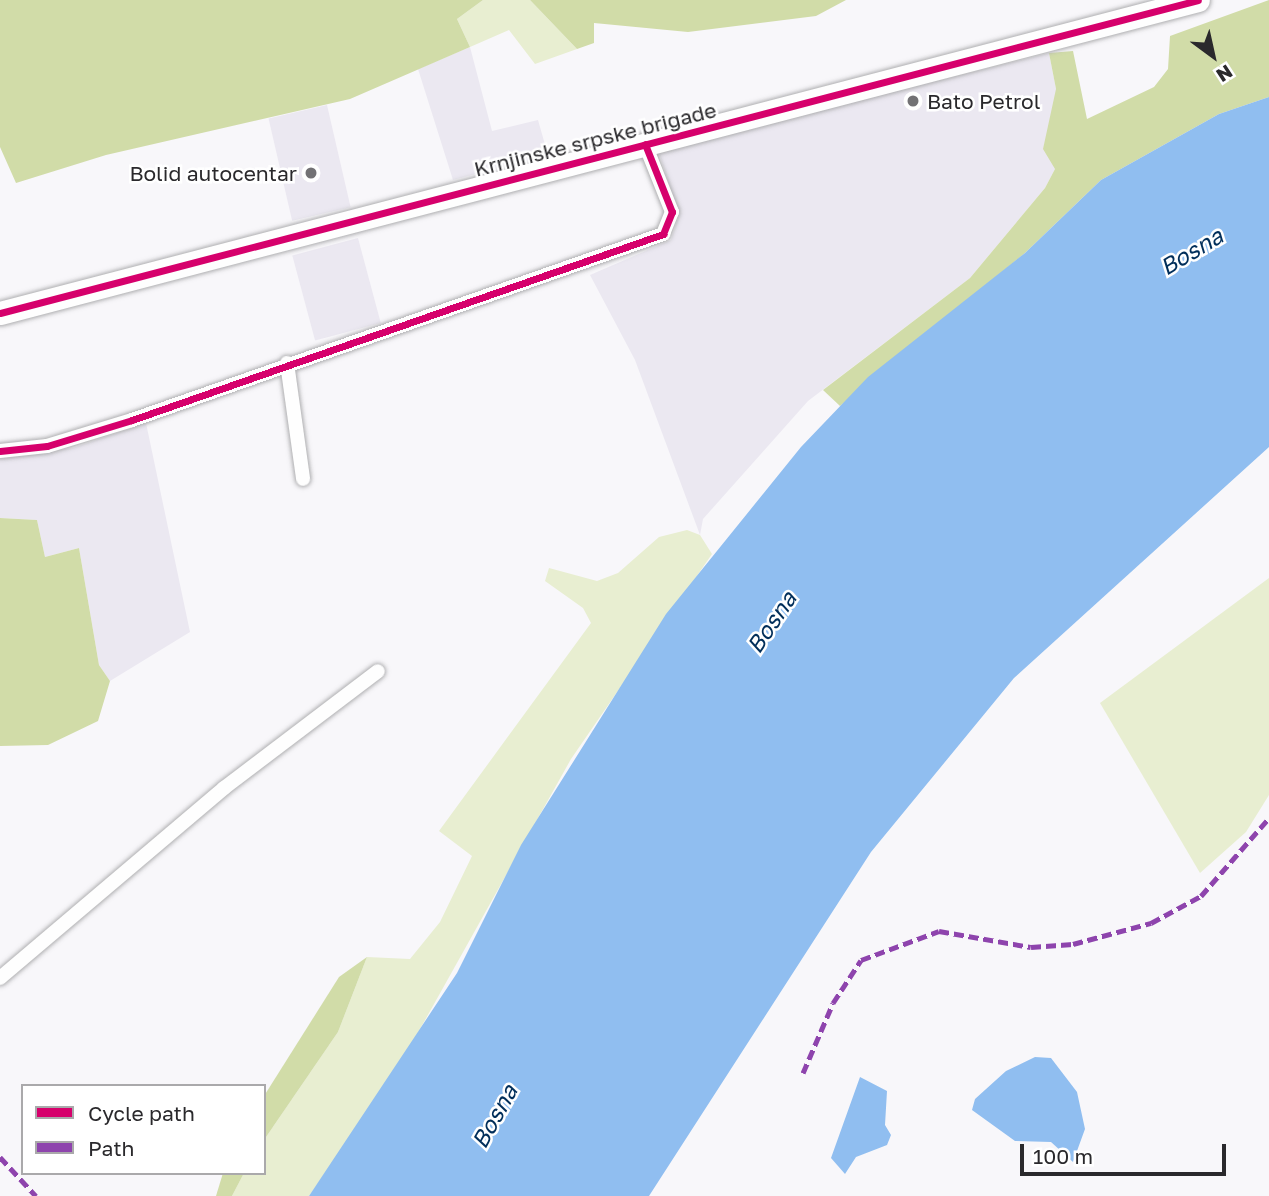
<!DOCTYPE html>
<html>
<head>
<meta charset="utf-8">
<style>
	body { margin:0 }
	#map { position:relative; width:1269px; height:1196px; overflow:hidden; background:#f8f7fa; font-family:"Golos Text",sans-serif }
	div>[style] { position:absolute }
	.built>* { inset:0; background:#ebe8f1; transform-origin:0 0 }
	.green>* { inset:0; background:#e8eed1 }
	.forest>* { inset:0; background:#d1dca8 }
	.water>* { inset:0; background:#90bef0 }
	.roads { filter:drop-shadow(0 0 2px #afafb1) drop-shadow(0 0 2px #afafb1) }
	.minor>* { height:14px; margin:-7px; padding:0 7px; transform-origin:7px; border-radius:7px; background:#fefefe }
	.primary>* { height:23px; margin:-11.5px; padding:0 11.5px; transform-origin:11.5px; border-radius:11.5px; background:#fefefe }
	.quiet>* { height:5px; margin-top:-2.5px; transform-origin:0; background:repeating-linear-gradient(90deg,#8e44ad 0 10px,transparent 0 15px) }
	.cycleway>* { height:7px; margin:-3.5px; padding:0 3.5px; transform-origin:3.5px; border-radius:3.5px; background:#d6006c }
	.dots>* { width:19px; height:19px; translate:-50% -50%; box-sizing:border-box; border:4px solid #fff; border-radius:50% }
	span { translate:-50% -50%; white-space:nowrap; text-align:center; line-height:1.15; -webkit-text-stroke:5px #fff; paint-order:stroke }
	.poi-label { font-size:21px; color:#2a292c }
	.left { translate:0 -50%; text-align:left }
	.right { translate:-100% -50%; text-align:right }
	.street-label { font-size:21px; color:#2a292c }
	.water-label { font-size:23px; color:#002e5a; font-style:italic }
	.legend { position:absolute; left:21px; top:1084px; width:245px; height:91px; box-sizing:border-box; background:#fff; border:2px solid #aaa9ab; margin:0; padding:9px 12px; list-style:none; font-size:21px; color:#2a292c }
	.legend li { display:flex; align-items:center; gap:14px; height:35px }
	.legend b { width:35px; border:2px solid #aaa9ab }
	.north { position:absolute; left:1178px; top:21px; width:70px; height:70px; -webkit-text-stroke:5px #fff; paint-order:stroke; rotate:147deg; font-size:19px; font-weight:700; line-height:28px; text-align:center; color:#2a292c }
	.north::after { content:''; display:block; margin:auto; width:24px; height:32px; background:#2a292c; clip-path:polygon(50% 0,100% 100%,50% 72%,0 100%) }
	.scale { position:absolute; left:1020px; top:1144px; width:206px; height:32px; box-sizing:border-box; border:4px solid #2a292c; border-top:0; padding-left:9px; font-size:21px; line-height:24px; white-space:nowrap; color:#2a292c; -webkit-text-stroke:5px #fff; paint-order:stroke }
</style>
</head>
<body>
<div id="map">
	<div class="built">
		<i style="clip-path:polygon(470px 47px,492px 131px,538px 120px,548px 155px,453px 180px,418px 69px)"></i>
		<i style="clip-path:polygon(1049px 53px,1056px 89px,1055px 169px,1045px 188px,970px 278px,808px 401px,703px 519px,700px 535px,635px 360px,590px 275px,671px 240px,679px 215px,658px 150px)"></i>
		<i style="left:327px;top:105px;width:105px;height:60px;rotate:77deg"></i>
		<i style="left:358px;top:238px;width:88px;height:68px;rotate:75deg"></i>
		<i style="clip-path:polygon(146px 423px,190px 632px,110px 681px,99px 665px,79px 548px,45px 557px,37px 520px,0 518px,0 458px,73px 448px)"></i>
	</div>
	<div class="green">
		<i style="clip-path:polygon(483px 0,530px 0,577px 49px,535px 64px,509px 30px,470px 47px,457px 19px)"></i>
		<i style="clip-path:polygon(687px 530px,700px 535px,712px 554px,571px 759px,396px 1072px,309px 1196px,232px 1196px,244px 1173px,264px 1173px,264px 1140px,338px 1032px,367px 957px,410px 959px,440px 922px,472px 856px,439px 831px,591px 623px,583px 608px,545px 581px,549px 568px,597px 581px,618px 573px,659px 537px)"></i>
		<i style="clip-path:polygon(1269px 578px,1269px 795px,1246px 832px,1200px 873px,1100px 703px)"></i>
	</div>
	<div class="forest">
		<i style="clip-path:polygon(0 0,483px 0,457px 19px,470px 47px,350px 99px,106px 155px,16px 183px,0 147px)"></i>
		<i style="clip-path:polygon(530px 0,846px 0,816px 16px,688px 32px,594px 23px,594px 43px,577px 49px)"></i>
		<i style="clip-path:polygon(1269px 0,1269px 97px,1219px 114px,1101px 180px,1025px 253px,840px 406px,823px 390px,970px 278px,1045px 188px,1055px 169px,1043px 149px,1056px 89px,1049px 53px,1073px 51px,1087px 119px,1154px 87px,1168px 69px,1170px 36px)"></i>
		<i style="clip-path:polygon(0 518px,37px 520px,45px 557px,79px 548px,99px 665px,110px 681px,98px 721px,48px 745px,0 746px)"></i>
		<i style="clip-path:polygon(367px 957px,338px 1032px,264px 1140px,264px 1096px,339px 977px)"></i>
		<i style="clip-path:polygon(223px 1173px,244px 1173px,232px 1196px,216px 1196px)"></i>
	</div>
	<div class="water">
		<i style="clip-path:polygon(1269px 97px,1269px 447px,1014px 678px,871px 852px,649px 1196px,309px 1196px,457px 973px,521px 845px,666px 614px,801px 447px,868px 377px,1025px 253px,1101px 180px,1219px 114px)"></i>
		<i style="clip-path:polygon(1035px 1057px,1051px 1058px,1077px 1092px,1085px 1129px,1073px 1162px,1051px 1142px,1015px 1141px,972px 1110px,975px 1099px,1006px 1071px)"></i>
		<i style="clip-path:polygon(860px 1077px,887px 1091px,885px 1125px,891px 1135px,887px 1145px,856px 1157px,845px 1174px,831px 1158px)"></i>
	</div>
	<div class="roads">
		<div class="minor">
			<i style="left:287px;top:363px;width:117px;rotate:82.1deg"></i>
			<i style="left:0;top:451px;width:47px;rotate:-6.1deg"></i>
			<i style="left:47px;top:446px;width:89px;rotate:-17deg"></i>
			<i style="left:132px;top:420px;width:563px;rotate:-19.3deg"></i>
			<i style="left:663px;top:234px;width:24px;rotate:-68deg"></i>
			<i style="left:672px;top:212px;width:73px;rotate:-111.7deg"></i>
			<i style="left:0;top:978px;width:294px;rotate:-40.3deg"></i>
			<i style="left:224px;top:788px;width:193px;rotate:-37.2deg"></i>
		</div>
		<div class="primary">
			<i style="left:0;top:313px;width:1238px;rotate:-14.64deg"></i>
		</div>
	</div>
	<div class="quiet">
		<i style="left:803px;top:1073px;width:76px;rotate:-66.8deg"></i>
		<i style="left:833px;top:1003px;width:51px;rotate:-56.9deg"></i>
		<i style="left:861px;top:960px;width:83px;rotate:-20.4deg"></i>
		<i style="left:939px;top:931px;width:93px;rotate:9.9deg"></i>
		<i style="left:1031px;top:947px;width:42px;rotate:-4.1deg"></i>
		<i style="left:1073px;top:944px;width:81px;rotate:-15.1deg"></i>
		<i style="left:1151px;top:923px;width:57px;rotate:-28.4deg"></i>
		<i style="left:1201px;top:896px;width:103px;rotate:-48.9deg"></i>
		<i style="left:0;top:1157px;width:53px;rotate:47.3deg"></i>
	</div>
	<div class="cycleway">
		<i style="left:0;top:313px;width:1238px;rotate:-14.64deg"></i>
		<i style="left:0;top:451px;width:47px;rotate:-6.1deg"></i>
		<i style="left:47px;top:446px;width:89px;rotate:-17deg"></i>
		<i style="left:132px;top:420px;width:563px;rotate:-19.3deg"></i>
		<i style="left:663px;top:234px;width:24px;rotate:-68deg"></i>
		<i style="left:672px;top:212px;width:73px;rotate:-111.7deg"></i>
	</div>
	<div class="dots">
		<i style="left:913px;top:101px;background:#727174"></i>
		<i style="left:311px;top:173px;background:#727174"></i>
	</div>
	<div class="poi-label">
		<span class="left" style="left:927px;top:101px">Bato Petrol</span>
		<span class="right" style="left:297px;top:173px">Bolid autocentar</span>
	</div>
	<div class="street-label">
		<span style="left:595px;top:139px;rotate:-14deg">Krnjinske srpske brigade</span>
	</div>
	<div class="water-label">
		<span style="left:1191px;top:251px;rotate:-31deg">Bosna</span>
		<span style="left:771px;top:622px;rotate:-56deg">Bosna</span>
		<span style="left:494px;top:1116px;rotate:-61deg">Bosna</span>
	</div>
	<ul class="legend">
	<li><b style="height:9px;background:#d6006c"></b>Cycle path</li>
	<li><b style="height:9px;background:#8e44ad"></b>Path</li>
	</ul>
	<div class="north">N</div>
	<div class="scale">100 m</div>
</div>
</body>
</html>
